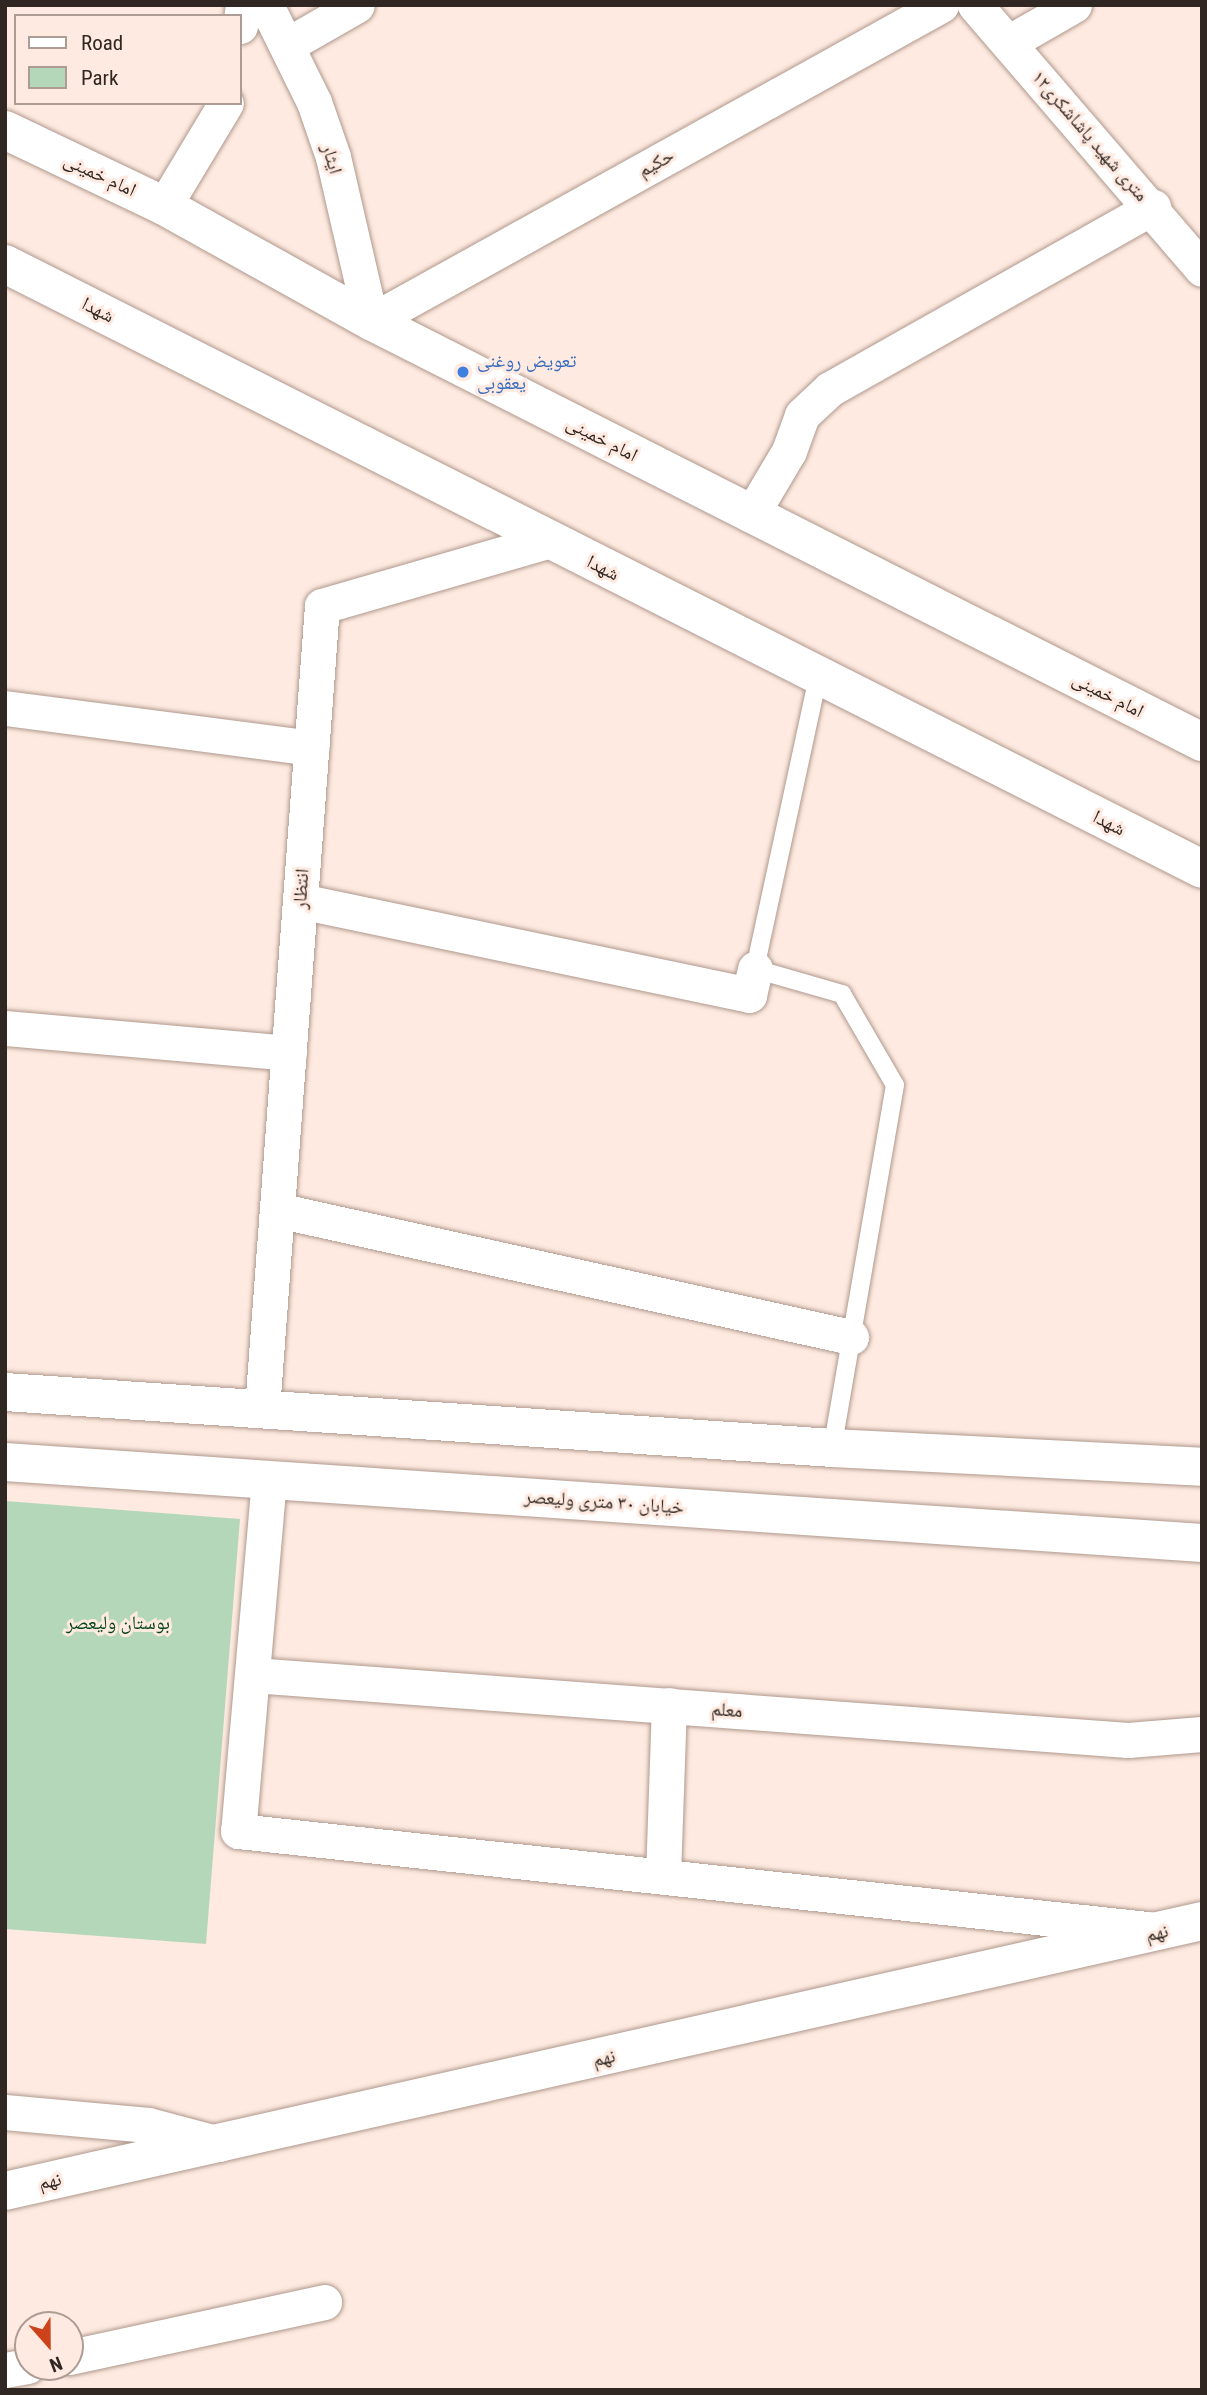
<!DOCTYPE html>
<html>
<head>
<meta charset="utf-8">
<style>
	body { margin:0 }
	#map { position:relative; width:1207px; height:2395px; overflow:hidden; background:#feeae0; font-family:"Roboto Condensed","Noto Naskh Arabic",sans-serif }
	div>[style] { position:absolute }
	.green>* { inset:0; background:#b5d7b9 }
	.roads { filter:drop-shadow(0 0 2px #af988d) drop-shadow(0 0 2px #af988d) }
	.lane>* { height:18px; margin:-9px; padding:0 9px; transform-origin:9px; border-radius:9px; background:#fff }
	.street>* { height:35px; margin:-17.5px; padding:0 17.5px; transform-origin:17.5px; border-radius:17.5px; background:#fff }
	.secondary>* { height:38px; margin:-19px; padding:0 19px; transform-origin:19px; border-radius:19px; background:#fff }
	.dots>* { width:19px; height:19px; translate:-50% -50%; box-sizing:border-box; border:4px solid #feeae0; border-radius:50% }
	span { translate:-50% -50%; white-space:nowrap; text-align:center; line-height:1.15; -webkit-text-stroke:6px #feeae0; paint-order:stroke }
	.street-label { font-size:19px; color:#302722 }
	.shop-label { font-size:19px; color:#366cbe }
	.left { translate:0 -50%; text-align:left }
	.park-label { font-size:19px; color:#044518 }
	.frame { position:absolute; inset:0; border:7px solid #302722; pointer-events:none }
	.legend { position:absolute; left:14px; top:14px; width:228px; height:91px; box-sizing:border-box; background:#feeae0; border:2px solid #ac9c94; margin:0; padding:9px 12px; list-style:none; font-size:21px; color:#302722 }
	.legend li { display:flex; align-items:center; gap:14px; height:35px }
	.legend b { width:35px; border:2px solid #ac9c94 }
	.north { position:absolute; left:14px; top:2311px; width:70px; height:70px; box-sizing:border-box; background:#feeae0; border:2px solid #ac9c94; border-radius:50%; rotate:159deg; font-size:19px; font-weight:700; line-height:28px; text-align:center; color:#302722 }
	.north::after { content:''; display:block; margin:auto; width:24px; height:32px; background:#cb421b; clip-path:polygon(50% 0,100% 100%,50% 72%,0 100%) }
</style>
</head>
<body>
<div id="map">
	<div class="green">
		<i style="clip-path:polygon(5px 1501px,240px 1519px,206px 1944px,5px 1929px)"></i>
	</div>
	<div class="roads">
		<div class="lane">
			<i style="left:818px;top:677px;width:299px;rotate:102.2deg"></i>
			<i style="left:755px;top:969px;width:91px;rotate:16deg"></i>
			<i style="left:842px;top:994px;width:105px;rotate:59.8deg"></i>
			<i style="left:895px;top:1085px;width:368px;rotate:99.8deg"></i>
		</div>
		<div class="street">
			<i style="left:266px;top:5px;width:108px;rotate:63.7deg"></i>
			<i style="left:314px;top:102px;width:58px;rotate:70.9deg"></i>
			<i style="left:333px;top:157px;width:168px;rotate:77deg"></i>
			<i style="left:371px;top:321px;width:652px;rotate:-29deg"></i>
			<i style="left:975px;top:5px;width:348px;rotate:49.3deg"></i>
			<i style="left:240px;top:26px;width:21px;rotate:-82deg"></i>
			<i style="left:1008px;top:43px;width:76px;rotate:-29.9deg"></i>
			<i style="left:289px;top:44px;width:78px;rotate:-29.8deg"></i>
			<i style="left:164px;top:206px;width:120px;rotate:-59deg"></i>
			<i style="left:751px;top:515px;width:74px;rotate:-59.3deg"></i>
			<i style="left:789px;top:451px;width:38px;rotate:-70deg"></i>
			<i style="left:802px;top:415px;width:38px;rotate:-43deg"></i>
			<i style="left:830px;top:389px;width:371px;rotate:-29.4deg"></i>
			<i style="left:5px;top:708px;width:309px;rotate:7.4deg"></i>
			<i style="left:300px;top:901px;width:459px;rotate:11.8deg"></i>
			<i style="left:749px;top:995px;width:27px;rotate:-77deg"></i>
			<i style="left:5px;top:1028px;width:285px;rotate:5deg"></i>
			<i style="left:277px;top:1210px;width:588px;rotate:12.48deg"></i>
			<i style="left:262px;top:1409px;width:805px;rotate:-85.73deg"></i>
			<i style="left:322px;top:606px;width:237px;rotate:-16.1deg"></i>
			<i style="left:269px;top:1479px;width:353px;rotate:95deg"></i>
			<i style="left:238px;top:1831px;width:914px;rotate:6.15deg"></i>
			<i style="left:253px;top:1675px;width:877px;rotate:4.25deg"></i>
			<i style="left:1128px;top:1740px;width:74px;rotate:-4.6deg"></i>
			<i style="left:663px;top:1876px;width:171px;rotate:-88deg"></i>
			<i style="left:5px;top:2112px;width:144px;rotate:5.2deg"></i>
			<i style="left:148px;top:2125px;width:74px;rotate:14.8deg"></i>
			<i style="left:70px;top:2357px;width:260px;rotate:-12.2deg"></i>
			<i style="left:5px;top:2370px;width:23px;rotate:-10deg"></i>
		</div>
		<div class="secondary">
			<i style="left:5px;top:130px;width:176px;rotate:25.5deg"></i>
			<i style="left:164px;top:206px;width:237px;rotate:29.1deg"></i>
			<i style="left:371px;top:321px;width:932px;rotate:26.87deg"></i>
			<i style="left:5px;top:264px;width:1341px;rotate:26.81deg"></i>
			<i style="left:5px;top:1392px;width:829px;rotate:3.87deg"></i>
			<i style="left:832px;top:1448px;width:370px;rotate:2.9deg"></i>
			<i style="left:5px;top:1462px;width:1200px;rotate:3.87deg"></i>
			<i style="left:5px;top:2191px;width:1227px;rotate:-12.71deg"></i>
		</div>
	</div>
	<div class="dots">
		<i style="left:463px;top:372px;background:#3f7fe0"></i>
	</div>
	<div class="street-label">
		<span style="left:1090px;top:136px;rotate:49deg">۱۲متری شهید پاشاشکری</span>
		<span style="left:332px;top:159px;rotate:74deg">ایثار</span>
		<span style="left:656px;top:163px;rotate:-29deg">حکیم</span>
		<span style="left:100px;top:175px;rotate:25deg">امام خمینی</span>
		<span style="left:98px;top:310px;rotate:27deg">شهدا</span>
		<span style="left:602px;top:439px;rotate:27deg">امام خمینی</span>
		<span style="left:603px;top:568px;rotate:27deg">شهدا</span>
		<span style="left:1108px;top:695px;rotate:27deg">امام خمینی</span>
		<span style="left:1109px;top:823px;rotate:27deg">شهدا</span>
		<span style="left:301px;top:889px;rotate:-86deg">انتظار</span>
		<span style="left:604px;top:1502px;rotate:4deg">خیابان ۳۰ متری ولیعصر</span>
		<span style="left:727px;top:1710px;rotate:4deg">معلم</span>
		<span style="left:1157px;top:1933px;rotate:-13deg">نهم</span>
		<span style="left:604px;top:2058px;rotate:-13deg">نهم</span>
		<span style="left:50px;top:2181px;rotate:-12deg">نهم</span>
	</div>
	<div class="shop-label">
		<span class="left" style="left:477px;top:372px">تعویض روغنی<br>یعقوبی</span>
	</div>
	<div class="park-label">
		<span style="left:118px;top:1623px">بوستان ولیعصر</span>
	</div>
	<div class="frame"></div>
	<ul class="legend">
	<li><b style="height:9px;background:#fff"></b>Road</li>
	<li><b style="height:19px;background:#b5d7b9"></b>Park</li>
	</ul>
	<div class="north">N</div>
</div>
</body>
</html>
